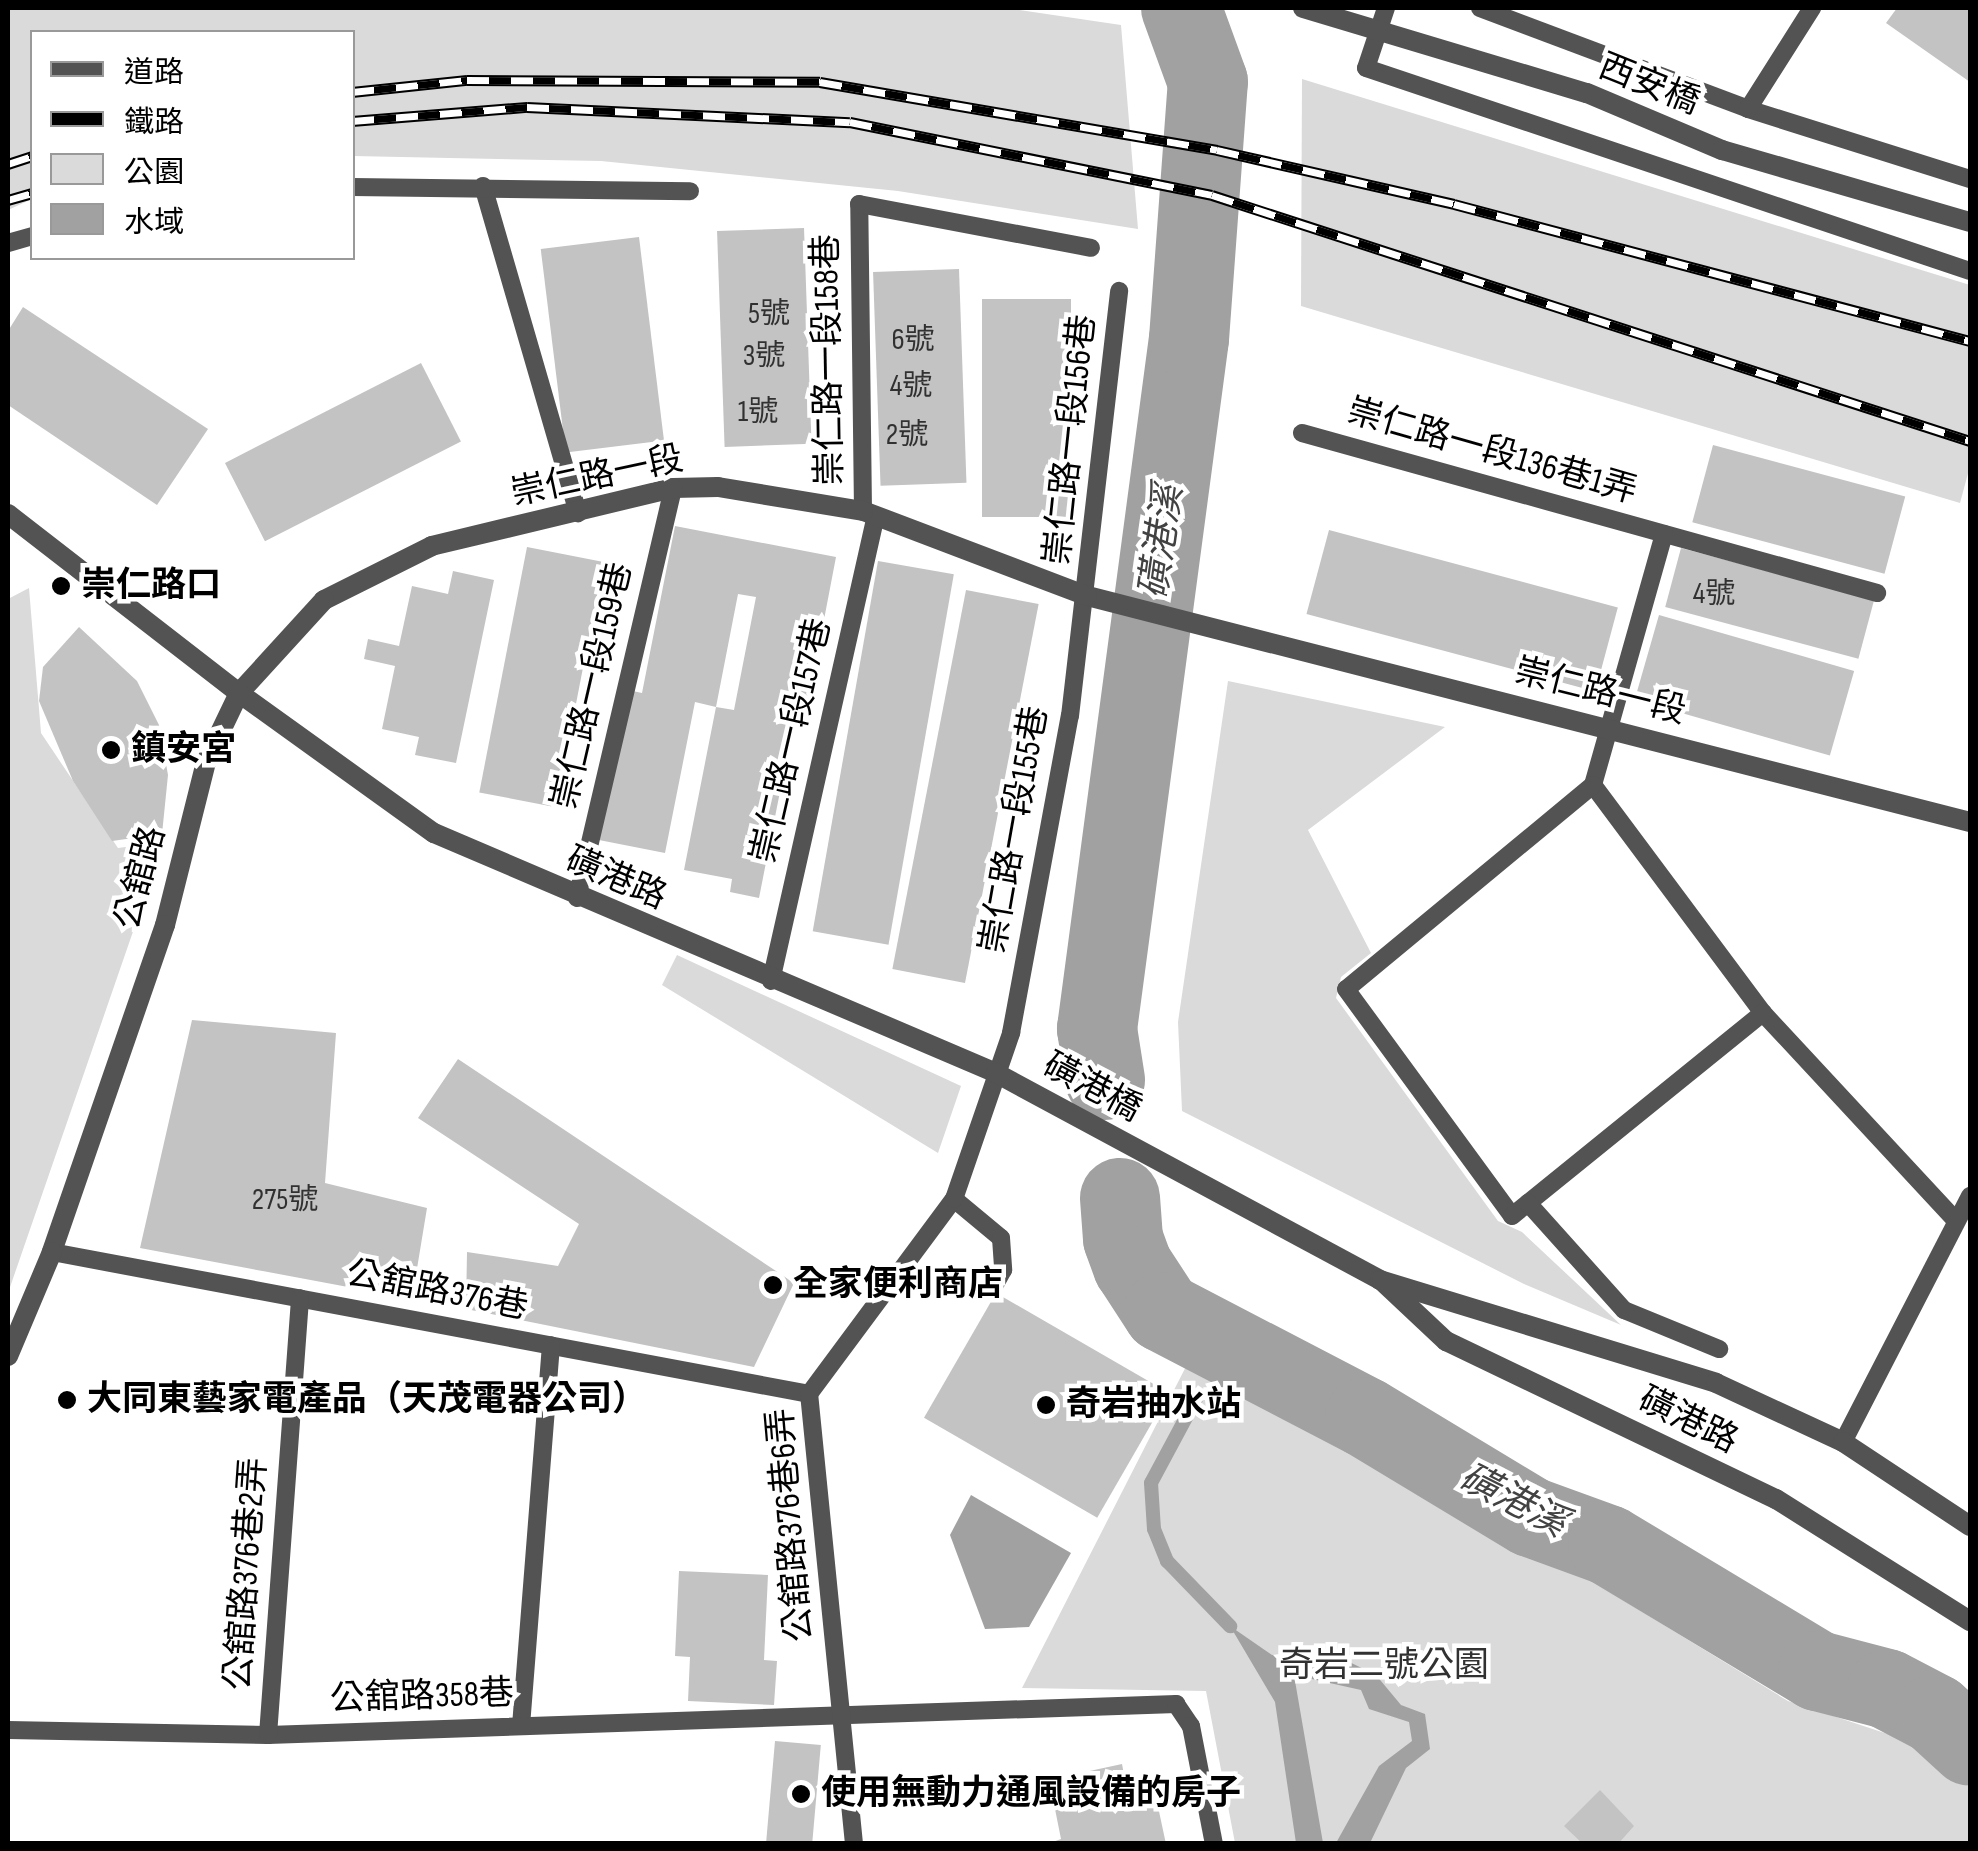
<!DOCTYPE html>
<html>
<head>
<meta charset="utf-8">
<style>
	body { margin:0 }
	#map { position:relative; width:1978px; height:1851px; overflow:hidden; background:#fff; font-family:"Sofia Sans Condensed","Noto Sans TC",sans-serif }
	div>[style] { position:absolute }
	.green>* { inset:0; background:#dadada }
	.water>* { inset:0; background:#a1a1a1 }
	.stream>* { height:14px; margin:-7px; padding:0 7px; transform-origin:7px; border-radius:7px; background:#a1a1a1 }
	.river>* { height:80px; margin:-40px; padding:0 40px; transform-origin:40px; border-radius:40px; background:#a1a1a1 }
	.building>* { inset:0; background:#c3c3c3; transform-origin:0 0 }
	.service>* { height:18px; margin:-9px; padding:0 9px; transform-origin:9px; border-radius:9px; background:#535353 }
	.minor>* { height:20px; margin:-10px; padding:0 10px; transform-origin:10px; border-radius:10px; background:#535353 }
	.tertiary>* { height:20px; margin:-10px; padding:0 10px; transform-origin:10px; border-radius:10px; background:#535353 }
	.rail>* { height:11px; margin-top:-5.5px; transform-origin:0; background:repeating-linear-gradient(90deg,#fff 0 22px,#000 0 44px); box-sizing:border-box; border-block:2px solid #000 }
	.tertiary-bridge>* { height:20px; margin:-10px; padding:0 10px; transform-origin:10px; border-radius:10px; background:#535353 }
	.dots>* { width:28px; height:28px; translate:-50% -50%; box-sizing:border-box; border:5px solid #fff; border-radius:50% }
	span { translate:-50% -50%; white-space:nowrap; text-align:center; line-height:1.15; -webkit-text-stroke:9px #fff; paint-order:stroke }
	.number-label { font-size:30px; color:#313131 }
	.number-label span { -webkit-text-stroke-width:0 }
	.street-label { font-size:35px; color:#000 }
	.poi-label { font-size:35px; color:#000; font-weight:700 }
	.left { translate:0 -50%; text-align:left }
	.park-label { font-size:35px; color:#313131 }
	.water-label { font-size:38px; color:#424242; font-style:italic }
	.frame { position:absolute; inset:0; border:10px solid #000; pointer-events:none }
	.legend { position:absolute; left:30px; top:30px; width:325px; height:230px; box-sizing:border-box; background:#fff; border:2px solid #999; margin:0; padding:12px 18px; list-style:none; font-size:30px; color:#000 }
	.legend li { display:flex; align-items:center; gap:20px; height:50px }
	.legend b { width:50px; border:2px solid #999 }
</style>
</head>
<body>
<div id="map">
	<div class="green">
		<i style="clip-path:polygon(8px 8px,1006px 8px,1121px 25px,1138px 229px,898px 191px,601px 161px,353px 156px,352px 32px,32px 32px,32px 199px,8px 210px)"></i>
		<i style="clip-path:polygon(1302px 79px,1970px 285px,1970px 466px,1960px 503px,1301px 306px)"></i>
		<i style="clip-path:polygon(29px 588px,41px 733px,118px 848px,164px 842px,8px 1293px,8px 599px)"></i>
		<i style="clip-path:polygon(1228px 681px,1445px 727px,1308px 830px,1371px 953px,1341px 977px,1336px 998px,1498px 1221px,1522px 1232px,1621px 1325px,1524px 1284px,1182px 1111px,1178px 1022px)"></i>
		<i style="clip-path:polygon(677px 955px,961px 1086px,938px 1153px,662px 985px)"></i>
		<i style="clip-path:polygon(1199px 1341px,1788px 1701px,1924px 1746px,1970px 1788px,1970px 1843px,1235px 1843px,1206px 1691px,1022px 1688px)"></i>
	</div>
	<div class="water">
		<i style="clip-path:polygon(971px 1495px,1071px 1553px,1029px 1627px,985px 1629px,950px 1535px)"></i>
		<i style="clip-path:polygon(1230px 1626px,1272px 1655px,1335px 1655px,1376px 1675px,1401px 1705px,1425px 1714px,1430px 1749px,1406px 1768px,1370px 1843px,1336px 1843px,1379px 1766px,1412px 1741px,1409px 1722px,1369px 1709px,1361px 1690px,1294px 1675px,1323px 1843px,1296px 1843px,1275px 1702px)"></i>
	</div>
	<div class="stream">
		<i style="left:1196px;top:1399px;width:95px;rotate:118.2deg"></i>
		<i style="left:1151px;top:1483px;width:46px;rotate:86.3deg"></i>
		<i style="left:1154px;top:1529px;width:35px;rotate:68deg"></i>
		<i style="left:1167px;top:1561px;width:91px;rotate:45.9deg"></i>
	</div>
	<div class="river">
		<i style="left:1105px;top:1080px;width:52px;rotate:-98.9deg"></i>
		<i style="left:1097px;top:1029px;width:696px;rotate:-82.41deg"></i>
		<i style="left:1189px;top:339px;width:258px;rotate:-85.8deg"></i>
		<i style="left:1208px;top:82px;width:79px;rotate:-110deg"></i>
		<i style="left:1120px;top:1198px;width:41px;rotate:85.8deg"></i>
		<i style="left:1123px;top:1239px;width:29px;rotate:70deg"></i>
		<i style="left:1133px;top:1266px;width:55px;rotate:56.9deg"></i>
		<i style="left:1163px;top:1312px;width:228px;rotate:27.5deg"></i>
		<i style="left:1365px;top:1417px;width:194px;rotate:31.1deg"></i>
		<i style="left:1531px;top:1517px;width:82px;rotate:20deg"></i>
		<i style="left:1608px;top:1545px;width:245px;rotate:31deg"></i>
		<i style="left:1818px;top:1671px;width:71px;rotate:14.6deg"></i>
		<i style="left:1887px;top:1689px;width:54px;rotate:27.5deg"></i>
		<i style="left:1935px;top:1714px;width:47px;rotate:42.4deg"></i>
	</div>
	<div class="building">
		<i style="clip-path:polygon(1897px 8px,1970px 8px,1970px 82px,1886px 23px)"></i>
		<i style="left:804px;top:228px;width:216px;height:87px;rotate:88deg"></i>
		<i style="left:639px;top:237px;width:205px;height:99px;rotate:83deg"></i>
		<i style="left:959px;top:269px;width:214px;height:86px;rotate:88deg"></i>
		<i style="left:982px;top:299px;width:89px;height:218px"></i>
		<i style="clip-path:polygon(23px 307px,208px 429px,157px 505px,8px 405px,8px 331px)"></i>
		<i style="left:421px;top:363px;width:88px;height:220px;rotate:63deg"></i>
		<i style="left:1713px;top:445px;width:199px;height:80px;rotate:15deg"></i>
		<i style="clip-path:polygon(evenodd,675px 526px,836px 557px,804px 724px,794px 721px,759px 898px,730px 892px,732px 879px,684px 870px,716px 707px,695px 702px,665px 853px,599px 840px,628px 690px,642px 693px,675px 526px,738px 594px,756px 597px,734px 710px,716px 707px,738px 594px)"></i>
		<i style="left:1329px;top:530px;width:299px;height:87px;rotate:15deg"></i>
		<i style="left:527px;top:547px;width:78px;height:250px;rotate:11deg"></i>
		<i style="left:1681px;top:548px;width:200px;height:61px;rotate:15deg"></i>
		<i style="left:878px;top:561px;width:77px;height:376px;rotate:10deg"></i>
		<i style="clip-path:polygon(453px 571px,494px 580px,456px 763px,415px 755px,419px 737px,382px 729px,395px 666px,364px 659px,368px 639px,399px 646px,412px 586px,448px 594px)"></i>
		<i style="left:966px;top:590px;width:74px;height:386px;rotate:11deg"></i>
		<i style="left:1659px;top:615px;width:203px;height:88px;rotate:16deg"></i>
		<i style="clip-path:polygon(79px 627px,137px 681px,159px 725px,168px 775px,162px 834px,112px 841px,73px 781px,39px 701px,43px 667px)"></i>
		<i style="clip-path:polygon(192px 1020px,336px 1033px,325px 1183px,427px 1208px,412px 1299px,140px 1248px)"></i>
		<i style="clip-path:polygon(458px 1059px,794px 1283px,754px 1367px,466px 1309px,467px 1252px,558px 1266px,579px 1224px,418px 1118px)"></i>
		<i style="left:996px;top:1293px;width:200px;height:144px;rotate:30deg"></i>
		<i style="clip-path:polygon(679px 1571px,768px 1575px,764px 1660px,777px 1661px,774px 1705px,688px 1701px,690px 1657px,675px 1656px)"></i>
		<i style="left:775px;top:1741px;width:46px;height:103px;rotate:5deg"></i>
		<i style="clip-path:polygon(1122px 1764px,1125px 1780px,1151px 1774px,1166px 1844px,1047px 1844px,1061px 1839px,1055px 1809px,1077px 1804px,1071px 1775px)"></i>
		<i style="clip-path:polygon(1600px 1790px,1634px 1826px,1618px 1844px,1583px 1844px,1564px 1826px)"></i>
	</div>
	<div class="service">
		<i style="left:1386px;top:8px;width:63px;rotate:108.4deg"></i>
		<i style="left:1366px;top:68px;width:637px;rotate:18.58deg"></i>
		<i style="left:1480px;top:8px;width:286px;rotate:20.6deg"></i>
		<i style="left:1748px;top:109px;width:233px;rotate:17.5deg"></i>
		<i style="left:1748px;top:109px;width:120px;rotate:-57.6deg"></i>
		<i style="left:483px;top:186px;width:341px;rotate:73.8deg"></i>
		<i style="left:352px;top:187px;width:338px;rotate:0.7deg"></i>
		<i style="left:8px;top:243px;width:25px;rotate:-16deg"></i>
		<i style="left:1302px;top:433px;width:597px;rotate:15.55deg"></i>
		<i style="left:863px;top:511px;width:307px;rotate:-90.7deg"></i>
		<i style="left:859px;top:204px;width:236px;rotate:10.7deg"></i>
		<i style="left:1664px;top:534px;width:261px;rotate:105.8deg"></i>
		<i style="left:1593px;top:785px;width:284px;rotate:53.3deg"></i>
		<i style="left:1763px;top:1013px;width:284px;rotate:47.1deg"></i>
		<i style="left:1593px;top:785px;width:320px;rotate:140.4deg"></i>
		<i style="left:1346px;top:989px;width:281px;rotate:53.8deg"></i>
		<i style="left:1512px;top:1216px;width:323px;rotate:-39deg"></i>
		<i style="left:577px;top:898px;width:421px;rotate:-76.8deg"></i>
		<i style="left:771px;top:981px;width:477px;rotate:-77.3deg"></i>
		<i style="left:954px;top:1199px;width:61px;rotate:39.7deg"></i>
		<i style="left:1001px;top:1238px;width:32px;rotate:86deg"></i>
		<i style="left:1003px;top:1270px;width:23px;rotate:119deg"></i>
		<i style="left:1528px;top:1203px;width:144px;rotate:48.1deg"></i>
		<i style="left:1624px;top:1310px;width:103px;rotate:22.3deg"></i>
		<i style="left:52px;top:1252px;width:770px;rotate:10.62deg"></i>
		<i style="left:1843px;top:1442px;width:277px;rotate:-62.7deg"></i>
		<i style="left:521px;top:1726px;width:382px;rotate:-85.5deg"></i>
		<i style="left:8px;top:1730px;width:260px;rotate:1.1deg"></i>
		<i style="left:268px;top:1735px;width:909px;rotate:-1.96deg"></i>
		<i style="left:1176px;top:1704px;width:27px;rotate:56deg"></i>
		<i style="left:1191px;top:1726px;width:120px;rotate:79deg"></i>
		<i style="left:268px;top:1735px;width:438px;rotate:-85.8deg"></i>
		<i style="left:854px;top:1844px;width:452px;rotate:-95.7deg"></i>
		<i style="left:809px;top:1394px;width:243px;rotate:-53.4deg"></i>
		<i style="left:954px;top:1199px;width:176px;rotate:-71deg"></i>
		<i style="left:1011px;top:1033px;width:322px;rotate:-79.5deg"></i>
		<i style="left:1070px;top:716px;width:428px;rotate:-83.4deg"></i>
	</div>
	<div class="minor">
		<i style="left:1970px;top:822px;width:911px;rotate:-165.64deg"></i>
		<i style="left:1087px;top:596px;width:240px;rotate:-159.2deg"></i>
		<i style="left:863px;top:511px;width:147px;rotate:-170.6deg"></i>
		<i style="left:718px;top:487px;width:45px;rotate:178.7deg"></i>
		<i style="left:673px;top:488px;width:248px;rotate:166.5deg"></i>
		<i style="left:432px;top:546px;width:121px;rotate:153.4deg"></i>
		<i style="left:324px;top:600px;width:126px;rotate:132.4deg"></i>
		<i style="left:239px;top:693px;width:240px;rotate:35.7deg"></i>
		<i style="left:434px;top:833px;width:611px;rotate:23.12deg"></i>
		<i style="left:996px;top:1073px;width:436px;rotate:28.3deg"></i>
		<i style="left:1380px;top:1280px;width:351px;rotate:17deg"></i>
		<i style="left:1716px;top:1383px;width:140px;rotate:24.9deg"></i>
		<i style="left:1843px;top:1442px;width:152px;rotate:33.5deg"></i>
		<i style="left:1382px;top:1281px;width:88px;rotate:43.2deg"></i>
		<i style="left:1446px;top:1341px;width:366px;rotate:25.6deg"></i>
		<i style="left:1776px;top:1499px;width:229px;rotate:32.2deg"></i>
	</div>
	<div class="tertiary">
		<i style="left:8px;top:514px;width:292px;rotate:37.8deg"></i>
		<i style="left:239px;top:693px;width:76px;rotate:115.6deg"></i>
		<i style="left:206px;top:762px;width:168px;rotate:104.1deg"></i>
		<i style="left:165px;top:925px;width:346px;rotate:109.1deg"></i>
		<i style="left:52px;top:1252px;width:113px;rotate:112.9deg"></i>
	</div>
	<div class="rail">
		<i style="left:352px;top:92px;width:116px;rotate:-6deg"></i>
		<i style="left:467px;top:80px;width:353px;rotate:0.3deg"></i>
		<i style="left:820px;top:82px;width:403px;rotate:9.7deg"></i>
		<i style="left:1217px;top:150px;width:243px;rotate:12.8deg"></i>
		<i style="left:1454px;top:204px;width:534px;rotate:14.87deg"></i>
		<i style="left:352px;top:121px;width:176px;rotate:-4.6deg"></i>
		<i style="left:527px;top:107px;width:323px;rotate:2.7deg"></i>
		<i style="left:850px;top:122px;width:369px;rotate:11.4deg"></i>
		<i style="left:1212px;top:195px;width:797px;rotate:17.98deg"></i>
		<i style="left:8px;top:164px;width:25px;rotate:-18deg"></i>
		<i style="left:8px;top:200px;width:25px;rotate:-16deg"></i>
	</div>
	<div class="tertiary-bridge">
		<i style="left:1303px;top:8px;width:296px;rotate:16.7deg"></i>
		<i style="left:1587px;top:93px;width:147px;rotate:22.9deg"></i>
		<i style="left:1722px;top:150px;width:258px;rotate:16.2deg"></i>
	</div>
	<div class="dots">
		<i style="left:61px;top:586px;background:#000"></i>
		<i style="left:111px;top:750px;background:#000"></i>
		<i style="left:773px;top:1285px;background:#000"></i>
		<i style="left:67px;top:1400px;background:#000"></i>
		<i style="left:1046px;top:1405px;background:#000"></i>
		<i style="left:801px;top:1794px;background:#000"></i>
	</div>
	<div class="number-label">
		<span style="left:769px;top:314px">5號</span>
		<span style="left:913px;top:340px">6號</span>
		<span style="left:764px;top:356px">3號</span>
		<span style="left:911px;top:386px">4號</span>
		<span style="left:758px;top:412px">1號</span>
		<span style="left:907px;top:435px">2號</span>
		<span style="left:1714px;top:594px">4號</span>
		<span style="left:285px;top:1200px">275號</span>
	</div>
	<div class="street-label">
		<span style="left:1649px;top:85px;rotate:22deg">西安橋</span>
		<span style="left:829px;top:360px;rotate:-91deg">崇仁路一段158巷</span>
		<span style="left:1071px;top:440px;rotate:-84deg">崇仁路一段156巷</span>
		<span style="left:1492px;top:452px;rotate:16deg">崇仁路一段136巷1弄</span>
		<span style="left:597px;top:477px;rotate:-12deg">崇仁路一段</span>
		<span style="left:593px;top:686px;rotate:-77deg">崇仁路一段159巷</span>
		<span style="left:1600px;top:692px;rotate:14deg">崇仁路一段</span>
		<span style="left:792px;top:741px;rotate:-77deg">崇仁路一段157巷</span>
		<span style="left:1015px;top:830px;rotate:-80deg">崇仁路一段155巷</span>
		<span style="left:141px;top:878px;rotate:-75deg">公舘路</span>
		<span style="left:616px;top:879px;rotate:23deg">磺港路</span>
		<span style="left:1092px;top:1088px;rotate:28deg">磺港橋</span>
		<span style="left:437px;top:1291px;rotate:11deg">公舘路376巷</span>
		<span style="left:1688px;top:1421px;rotate:26deg">磺港路</span>
		<span style="left:791px;top:1525px;rotate:-95deg">公舘路376巷6弄</span>
		<span style="left:247px;top:1574px;rotate:-86deg">公舘路376巷2弄</span>
		<span style="left:422px;top:1697px;rotate:-2deg">公舘路358巷</span>
	</div>
	<div class="poi-label">
		<span class="left" style="left:81px;top:586px">崇仁路口</span>
		<span class="left" style="left:131px;top:750px">鎮安宮</span>
		<span class="left" style="left:793px;top:1285px">全家便利商店</span>
		<span class="left" style="left:87px;top:1400px">大同東藝家電產品（天茂電器公司）</span>
		<span class="left" style="left:1066px;top:1405px">奇岩抽水站</span>
		<span class="left" style="left:821px;top:1794px">使用無動力通風設備的房子</span>
	</div>
	<div class="park-label">
		<span style="left:1384px;top:1666px">奇岩二號公園</span>
	</div>
	<div class="water-label">
		<span style="left:1162px;top:542px;rotate:-82deg">磺港溪</span>
		<span style="left:1513px;top:1501px;rotate:27deg">磺港溪</span>
	</div>
	<div class="frame"></div>
	<ul class="legend">
	<li><b style="height:12px;background:#535353"></b>道路</li>
	<li><b style="height:12px;background:#000"></b>鐵路</li>
	<li><b style="height:28px;background:#dadada"></b>公園</li>
	<li><b style="height:28px;background:#a1a1a1"></b>水域</li>
	</ul>
</div>
</body>
</html>
